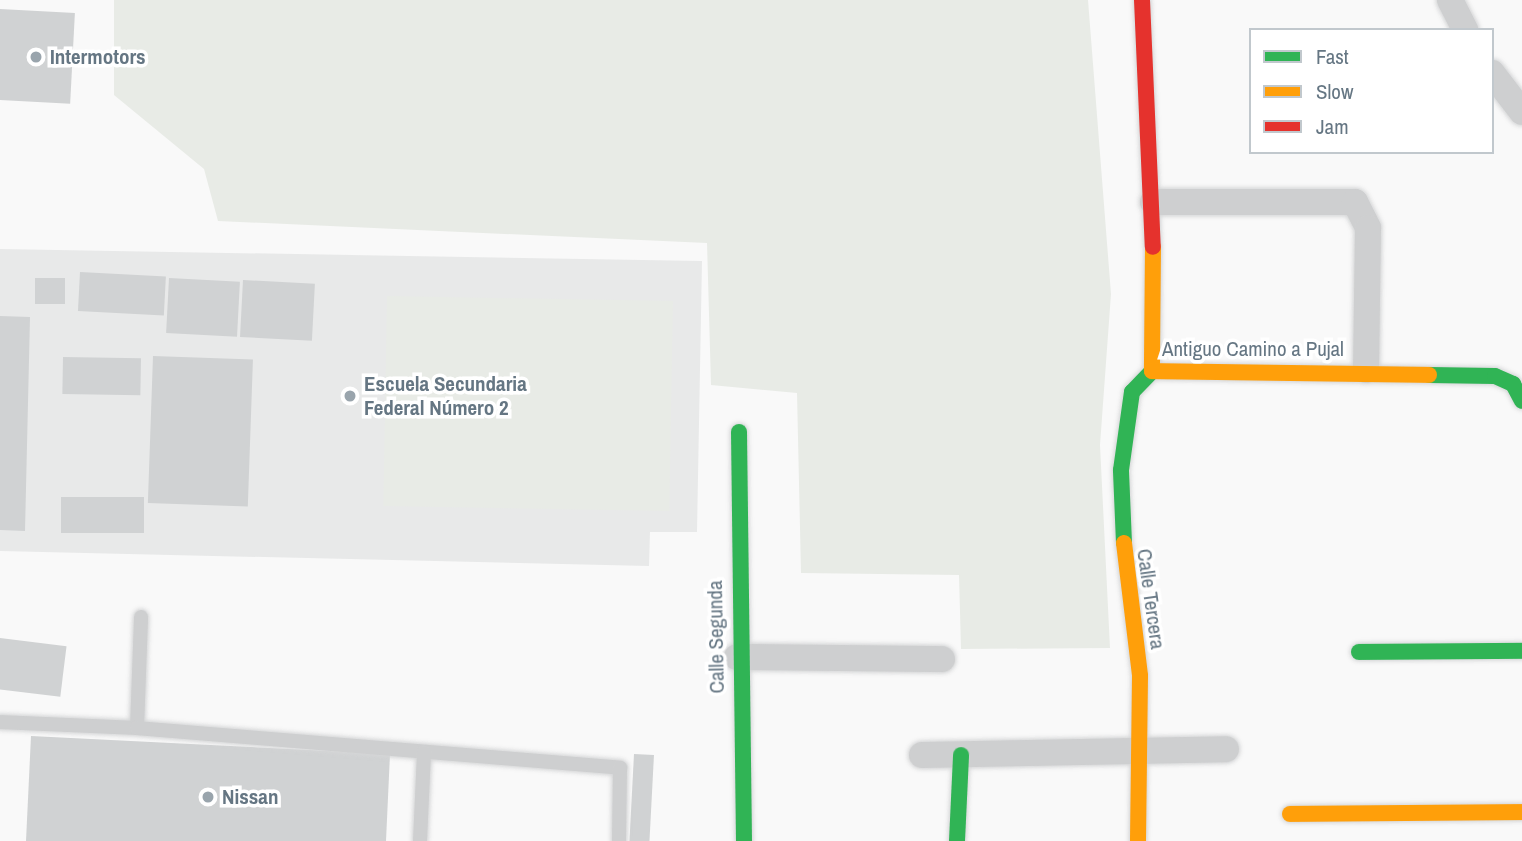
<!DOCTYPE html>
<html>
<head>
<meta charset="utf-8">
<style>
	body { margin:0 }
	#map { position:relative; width:1522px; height:841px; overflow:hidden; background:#f9f9f9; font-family:"Archivo Narrow",sans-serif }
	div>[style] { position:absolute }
	.built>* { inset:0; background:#e8e9e9 }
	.green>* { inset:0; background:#e8ebe6; transform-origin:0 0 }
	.building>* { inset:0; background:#d0d2d3; transform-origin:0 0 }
	.roads { filter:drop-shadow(0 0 2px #d5d6d7) drop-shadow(0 0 2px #d5d6d7) }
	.lane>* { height:14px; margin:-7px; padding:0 7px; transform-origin:7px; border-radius:7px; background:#cecfd0 }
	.street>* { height:26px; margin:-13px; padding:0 13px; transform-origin:13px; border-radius:13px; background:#cecfd0 }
	.fast>* { height:16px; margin:-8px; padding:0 8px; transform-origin:8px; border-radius:8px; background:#30b455 }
	.slow>* { height:16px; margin:-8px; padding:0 8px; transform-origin:8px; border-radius:8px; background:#ff9f0a }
	.jam>* { height:16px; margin:-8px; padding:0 8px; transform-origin:8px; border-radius:8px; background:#e5322d }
	.dots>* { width:19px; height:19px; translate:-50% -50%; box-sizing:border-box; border:4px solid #fff; border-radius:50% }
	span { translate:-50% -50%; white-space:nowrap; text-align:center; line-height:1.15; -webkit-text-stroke:7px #fff; paint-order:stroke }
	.poi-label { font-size:21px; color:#657683; font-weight:700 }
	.left { translate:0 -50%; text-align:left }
	.street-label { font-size:21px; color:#657683 }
	.legend { position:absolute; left:1249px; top:28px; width:245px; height:126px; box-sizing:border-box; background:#fff; border:2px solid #c1c8cd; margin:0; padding:9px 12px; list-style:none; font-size:21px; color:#657683 }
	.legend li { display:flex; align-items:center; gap:14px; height:35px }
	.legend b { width:35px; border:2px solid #c1c8cd }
</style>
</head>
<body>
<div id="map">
	<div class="built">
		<i style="clip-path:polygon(0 249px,702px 261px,697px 532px,650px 532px,649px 566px,0 551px)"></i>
	</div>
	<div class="green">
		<i style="clip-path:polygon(114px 0,1088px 0,1111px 294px,1100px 445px,1110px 648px,961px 649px,959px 575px,801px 573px,797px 393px,711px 385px,707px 243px,218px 221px,204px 169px,114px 95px)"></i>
		<i style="left:387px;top:296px;width:286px;height:210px;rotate:1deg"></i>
	</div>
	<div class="building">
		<i style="left:0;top:9px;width:75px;height:91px;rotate:3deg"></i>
		<i style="left:80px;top:272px;width:86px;height:39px;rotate:3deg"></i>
		<i style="left:35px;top:278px;width:30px;height:26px"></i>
		<i style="left:169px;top:278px;width:71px;height:55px;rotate:3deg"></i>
		<i style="left:243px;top:280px;width:72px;height:57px;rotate:3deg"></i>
		<i style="clip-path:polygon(0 316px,30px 317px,25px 531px,0 530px)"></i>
		<i style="left:153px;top:356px;width:100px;height:147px;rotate:2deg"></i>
		<i style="left:63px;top:357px;width:78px;height:37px;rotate:1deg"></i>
		<i style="left:61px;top:497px;width:83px;height:36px"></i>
		<i style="left:0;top:638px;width:67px;height:51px;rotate:7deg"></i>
		<i style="clip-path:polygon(31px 736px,390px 754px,386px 841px,26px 841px)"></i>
		<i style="left:634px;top:754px;width:20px;height:87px;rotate:3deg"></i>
	</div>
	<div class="roads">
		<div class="lane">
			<i style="left:0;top:722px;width:137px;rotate:2.5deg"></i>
			<i style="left:137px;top:728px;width:111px;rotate:-87.9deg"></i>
			<i style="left:137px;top:728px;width:485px;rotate:4.7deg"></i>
			<i style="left:620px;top:768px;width:73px;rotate:90.8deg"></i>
			<i style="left:420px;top:841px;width:89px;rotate:-87.4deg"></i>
		</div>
		<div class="street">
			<i style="left:1450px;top:0;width:34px;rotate:63deg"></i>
			<i style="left:1492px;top:73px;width:49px;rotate:52.4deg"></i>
			<i style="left:1153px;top:202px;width:202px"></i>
			<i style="left:1355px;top:202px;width:29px;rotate:63deg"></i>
			<i style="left:1368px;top:228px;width:142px;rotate:90.8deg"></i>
			<i style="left:737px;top:657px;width:205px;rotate:0.6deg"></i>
			<i style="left:922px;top:755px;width:304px;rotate:-1.1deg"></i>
		</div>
		<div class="fast">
			<i style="left:1429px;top:375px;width:66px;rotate:0.9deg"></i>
			<i style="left:1495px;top:376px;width:20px;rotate:24deg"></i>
			<i style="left:1513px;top:384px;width:19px;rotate:62deg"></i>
			<i style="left:739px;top:432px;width:409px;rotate:89.3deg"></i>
			<i style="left:1124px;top:543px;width:73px;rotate:-92.4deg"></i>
			<i style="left:1121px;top:470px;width:79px;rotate:-82deg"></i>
			<i style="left:1132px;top:392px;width:29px;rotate:-46deg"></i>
			<i style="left:1359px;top:652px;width:163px;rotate:-0.4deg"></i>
			<i style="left:957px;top:841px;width:86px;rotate:-87.3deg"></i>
		</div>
		<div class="slow">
			<i style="left:1153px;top:247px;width:124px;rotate:90.5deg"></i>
			<i style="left:1152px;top:371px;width:277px;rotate:0.8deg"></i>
			<i style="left:1124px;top:543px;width:134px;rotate:83.1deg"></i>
			<i style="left:1140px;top:676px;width:165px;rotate:90.7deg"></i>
			<i style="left:1290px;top:814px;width:232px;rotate:-0.5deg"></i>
		</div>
		<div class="jam">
			<i style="left:1142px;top:0;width:247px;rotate:87.5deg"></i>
		</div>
	</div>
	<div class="dots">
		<i style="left:36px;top:57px;background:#99a4ac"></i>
		<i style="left:350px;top:396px;background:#99a4ac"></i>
		<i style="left:208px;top:797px;background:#99a4ac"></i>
	</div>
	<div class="poi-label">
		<span class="left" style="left:50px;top:57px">Intermotors</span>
		<span class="left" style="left:364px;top:396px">Escuela Secundaria<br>Federal Número 2</span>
		<span class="left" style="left:222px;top:797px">Nissan</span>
	</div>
	<div class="street-label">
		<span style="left:1253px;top:349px">Antiguo Camino a Pujal</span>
		<span style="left:1151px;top:599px;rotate:82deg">Calle Tercera</span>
		<span style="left:716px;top:637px;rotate:-91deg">Calle Segunda</span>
	</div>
	<ul class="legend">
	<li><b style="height:9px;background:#30b455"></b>Fast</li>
	<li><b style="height:9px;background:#ff9f0a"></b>Slow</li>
	<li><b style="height:9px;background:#e5322d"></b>Jam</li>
	</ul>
</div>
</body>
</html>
